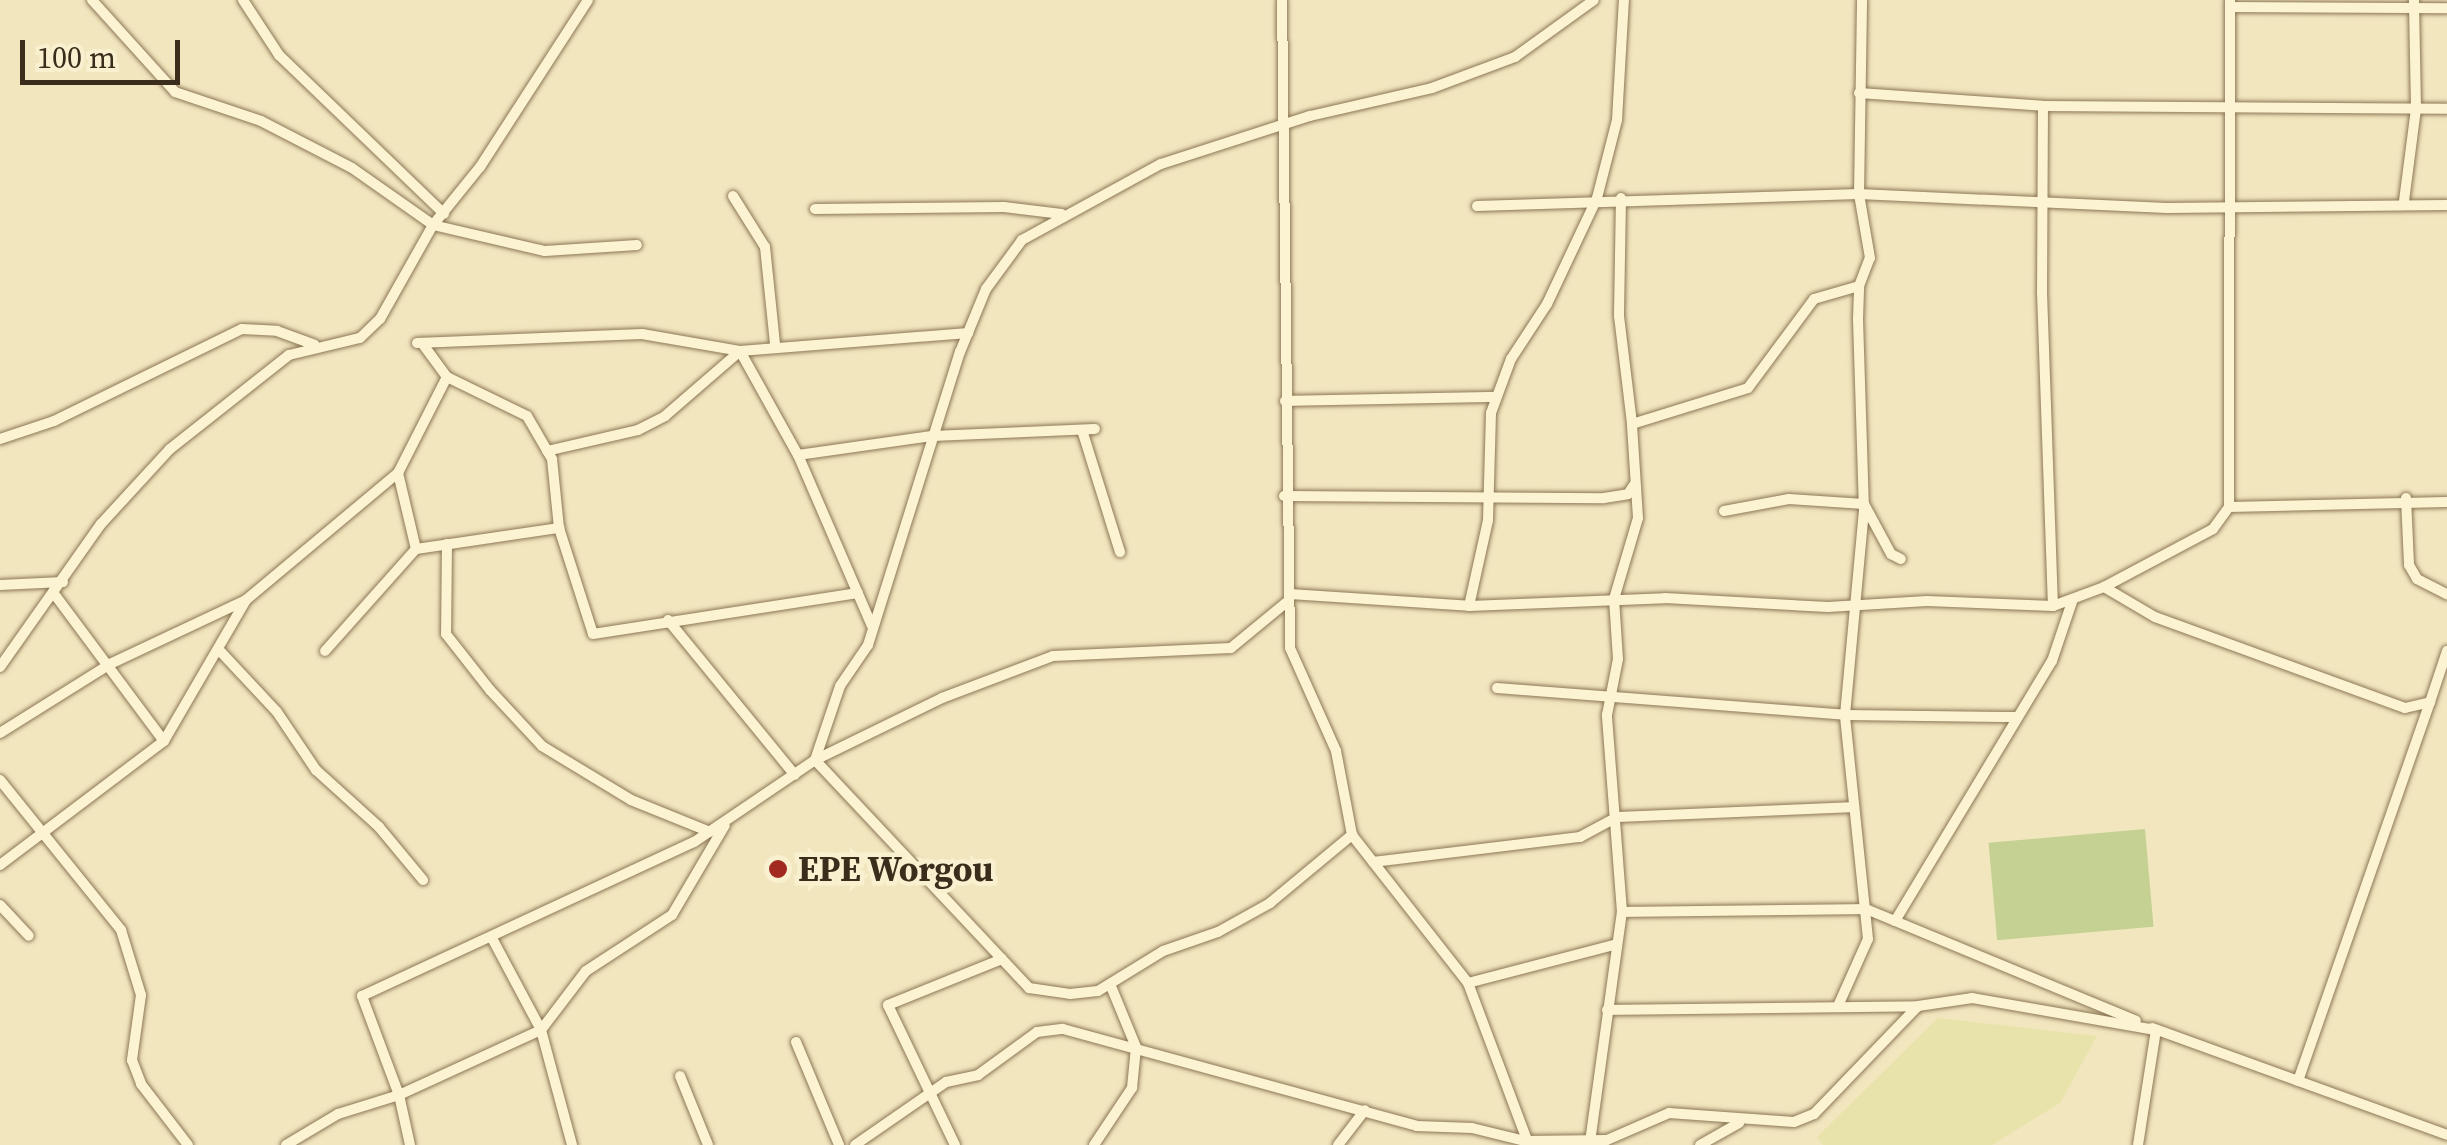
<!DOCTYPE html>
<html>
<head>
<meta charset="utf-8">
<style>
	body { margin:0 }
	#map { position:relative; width:2447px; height:1145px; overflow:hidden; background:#f2e6bf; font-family:"Source Serif 4",serif }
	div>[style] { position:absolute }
	.farmland>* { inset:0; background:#e8e3ab }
	.green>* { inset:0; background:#c5d192; transform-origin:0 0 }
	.roads { filter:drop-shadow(0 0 2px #8c7755) drop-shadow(0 0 2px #8c7755) }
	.street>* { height:10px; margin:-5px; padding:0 5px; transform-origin:5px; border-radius:5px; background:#fcf3d3 }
	.dots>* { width:28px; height:28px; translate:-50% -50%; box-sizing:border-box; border:5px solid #f8f0cf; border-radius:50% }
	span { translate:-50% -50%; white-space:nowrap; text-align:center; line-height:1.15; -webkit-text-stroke:9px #f8f0cf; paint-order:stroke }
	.poi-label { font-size:35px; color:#3a2d1b; font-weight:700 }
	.left { translate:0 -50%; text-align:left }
	.scale { position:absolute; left:20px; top:40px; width:160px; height:45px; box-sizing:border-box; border:5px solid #3a2d1b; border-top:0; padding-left:12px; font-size:30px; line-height:35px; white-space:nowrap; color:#3a2d1b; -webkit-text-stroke:8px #f8f0cf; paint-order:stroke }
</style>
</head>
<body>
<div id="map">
	<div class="farmland">
		<i style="clip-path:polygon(1938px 1018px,2097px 1036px,2060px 1103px,1992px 1145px,1823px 1145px,1817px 1137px)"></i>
	</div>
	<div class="green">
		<i style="left:2145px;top:829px;width:98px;height:157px;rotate:85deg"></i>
	</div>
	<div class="roads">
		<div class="street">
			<i style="left:92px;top:0;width:124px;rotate:47.9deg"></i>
			<i style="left:175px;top:92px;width:91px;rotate:18.6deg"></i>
			<i style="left:261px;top:121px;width:102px;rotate:27.3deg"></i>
			<i style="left:352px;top:168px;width:99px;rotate:35.1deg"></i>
			<i style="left:433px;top:225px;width:115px;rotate:13.1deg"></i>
			<i style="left:545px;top:251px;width:92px;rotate:-3.7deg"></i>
			<i style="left:243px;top:0;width:66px;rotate:56.8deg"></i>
			<i style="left:279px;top:55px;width:229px;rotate:43.9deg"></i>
			<i style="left:1282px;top:0;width:648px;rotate:89.29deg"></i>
			<i style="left:1290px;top:648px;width:113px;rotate:65.9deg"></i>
			<i style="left:1336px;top:751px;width:86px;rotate:79.2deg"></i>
			<i style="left:1352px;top:835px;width:188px;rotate:51.9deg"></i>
			<i style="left:1468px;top:983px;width:171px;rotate:69.4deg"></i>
			<i style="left:2231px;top:7px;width:216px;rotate:0.3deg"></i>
			<i style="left:1859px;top:93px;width:184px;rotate:4deg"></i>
			<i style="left:2043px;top:106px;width:404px;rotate:0.4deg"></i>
			<i style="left:2043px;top:106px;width:186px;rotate:90.3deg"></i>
			<i style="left:2042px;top:292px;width:314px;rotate:88deg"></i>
			<i style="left:733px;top:196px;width:60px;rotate:57.9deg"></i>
			<i style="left:765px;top:247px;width:98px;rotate:84.1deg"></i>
			<i style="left:1621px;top:198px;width:118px;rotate:91deg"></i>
			<i style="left:1619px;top:316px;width:109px;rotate:83.1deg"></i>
			<i style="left:2404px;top:201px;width:94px;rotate:-82.6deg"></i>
			<i style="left:2416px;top:108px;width:108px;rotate:-91.1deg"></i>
			<i style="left:1477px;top:206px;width:382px;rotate:-1.8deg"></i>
			<i style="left:1859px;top:194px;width:308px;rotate:2.6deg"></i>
			<i style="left:2167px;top:208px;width:280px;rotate:-0.6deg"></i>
			<i style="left:815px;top:209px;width:189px;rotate:-0.6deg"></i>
			<i style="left:1004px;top:207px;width:58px;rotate:6.9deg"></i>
			<i style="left:417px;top:343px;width:225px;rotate:-2.3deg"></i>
			<i style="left:642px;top:334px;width:99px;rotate:9.8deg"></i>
			<i style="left:740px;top:351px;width:229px;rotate:-4.5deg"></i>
			<i style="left:422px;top:343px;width:42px;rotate:53.7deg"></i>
			<i style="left:447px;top:377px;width:89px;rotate:26deg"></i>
			<i style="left:527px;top:416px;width:50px;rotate:59.8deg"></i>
			<i style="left:552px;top:459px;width:69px;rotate:84.2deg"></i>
			<i style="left:559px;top:528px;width:111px;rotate:72.2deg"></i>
			<i style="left:593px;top:634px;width:268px;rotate:-8.8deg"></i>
			<i style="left:1285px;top:401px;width:211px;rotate:-1.1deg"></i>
			<i style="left:1082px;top:430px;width:128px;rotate:72.7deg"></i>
			<i style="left:0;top:439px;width:57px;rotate:-18.4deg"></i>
			<i style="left:54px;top:421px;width:209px;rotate:-26.1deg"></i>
			<i style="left:242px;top:329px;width:35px;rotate:3deg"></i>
			<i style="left:277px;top:331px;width:40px;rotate:20.2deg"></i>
			<i style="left:547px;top:451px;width:93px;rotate:-13deg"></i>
			<i style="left:638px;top:430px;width:30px;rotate:-27deg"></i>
			<i style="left:665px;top:416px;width:99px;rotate:-40.9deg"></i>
			<i style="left:740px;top:351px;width:119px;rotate:60.9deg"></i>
			<i style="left:798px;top:455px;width:186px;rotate:66.6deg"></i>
			<i style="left:798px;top:455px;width:135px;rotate:-8.1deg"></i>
			<i style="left:932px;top:436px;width:163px;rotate:-2.5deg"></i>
			<i style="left:398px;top:473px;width:78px;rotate:76.7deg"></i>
			<i style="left:1284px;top:496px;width:320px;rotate:0.4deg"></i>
			<i style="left:1604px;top:498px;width:24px;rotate:-9deg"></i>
			<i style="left:1628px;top:494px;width:11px;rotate:-56deg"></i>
			<i style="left:2406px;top:498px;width:67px;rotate:87.4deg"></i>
			<i style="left:2409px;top:565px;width:16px;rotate:60deg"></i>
			<i style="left:2417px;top:579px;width:34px;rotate:27deg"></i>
			<i style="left:2229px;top:507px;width:218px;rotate:-1.3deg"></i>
			<i style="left:1724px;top:511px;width:66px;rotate:-10.5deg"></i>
			<i style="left:1789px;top:499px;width:75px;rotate:3.8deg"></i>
			<i style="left:1864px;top:504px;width:57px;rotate:61.6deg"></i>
			<i style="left:1891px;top:554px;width:11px;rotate:27deg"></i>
			<i style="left:447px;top:544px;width:90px;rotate:90.6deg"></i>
			<i style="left:446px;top:634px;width:71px;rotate:51.8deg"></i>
			<i style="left:490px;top:690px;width:76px;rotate:47.1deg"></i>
			<i style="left:542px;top:746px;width:104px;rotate:31.2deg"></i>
			<i style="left:631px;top:800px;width:85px;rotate:22.1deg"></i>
			<i style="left:0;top:585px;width:63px;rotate:-2.7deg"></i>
			<i style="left:2104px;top:587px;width:59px;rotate:30.5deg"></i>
			<i style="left:2155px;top:617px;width:266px;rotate:20deg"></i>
			<i style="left:2405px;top:708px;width:26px;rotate:-13deg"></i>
			<i style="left:2430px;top:702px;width:54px;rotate:-71.6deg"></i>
			<i style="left:1290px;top:594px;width:179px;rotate:3.8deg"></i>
			<i style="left:1469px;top:606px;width:196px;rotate:-2.3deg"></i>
			<i style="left:1665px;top:598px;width:163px;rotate:3.2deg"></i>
			<i style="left:1828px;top:607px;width:99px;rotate:-3.5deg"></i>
			<i style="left:1927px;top:601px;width:126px;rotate:2.3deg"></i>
			<i style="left:2053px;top:606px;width:54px;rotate:-20.4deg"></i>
			<i style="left:2104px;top:587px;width:123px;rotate:-28deg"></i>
			<i style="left:2213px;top:529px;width:27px;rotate:-54deg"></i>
			<i style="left:2229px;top:507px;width:507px;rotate:-89.89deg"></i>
			<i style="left:55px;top:595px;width:182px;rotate:53.3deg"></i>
			<i style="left:1469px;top:606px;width:88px;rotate:-77.5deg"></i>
			<i style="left:1488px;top:520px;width:107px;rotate:-88.4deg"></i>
			<i style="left:1491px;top:413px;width:58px;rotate:-69.7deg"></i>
			<i style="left:1511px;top:359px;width:66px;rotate:-56.8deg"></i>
			<i style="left:1547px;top:304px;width:117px;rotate:-64.7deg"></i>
			<i style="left:1597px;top:198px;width:81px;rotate:-75.6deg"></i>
			<i style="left:1617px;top:120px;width:120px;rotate:-86.7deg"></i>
			<i style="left:668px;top:620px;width:200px;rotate:50.7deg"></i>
			<i style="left:220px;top:651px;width:83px;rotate:46.9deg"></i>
			<i style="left:277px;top:712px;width:70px;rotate:56.1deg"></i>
			<i style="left:316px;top:770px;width:85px;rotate:42.1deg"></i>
			<i style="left:379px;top:827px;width:69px;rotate:50.3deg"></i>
			<i style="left:325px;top:651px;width:137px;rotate:-48.3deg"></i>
			<i style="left:416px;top:549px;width:145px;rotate:-8.4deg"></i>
			<i style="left:0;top:667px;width:175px;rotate:-54.8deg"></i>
			<i style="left:101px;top:524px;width:102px;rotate:-47.4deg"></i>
			<i style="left:170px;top:449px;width:152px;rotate:-38.3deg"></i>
			<i style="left:289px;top:355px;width:73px;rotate:-13.5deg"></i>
			<i style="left:360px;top:338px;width:28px;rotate:-44deg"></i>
			<i style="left:380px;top:319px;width:108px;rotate:-60.6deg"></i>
			<i style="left:433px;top:225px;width:75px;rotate:-51deg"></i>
			<i style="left:480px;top:167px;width:199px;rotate:-57.1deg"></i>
			<i style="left:1497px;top:688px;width:349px;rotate:4.4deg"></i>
			<i style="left:1845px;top:715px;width:170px;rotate:0.7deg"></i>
			<i style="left:0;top:733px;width:130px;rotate:-32.1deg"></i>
			<i style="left:110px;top:664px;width:150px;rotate:-25.2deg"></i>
			<i style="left:246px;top:600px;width:198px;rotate:-39.9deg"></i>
			<i style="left:398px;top:473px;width:108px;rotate:-63deg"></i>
			<i style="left:815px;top:760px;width:78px;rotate:-71.3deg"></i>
			<i style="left:840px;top:686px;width:50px;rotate:-55.7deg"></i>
			<i style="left:868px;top:645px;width:307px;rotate:-72.6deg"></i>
			<i style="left:960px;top:352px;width:68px;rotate:-67.6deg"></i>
			<i style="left:986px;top:289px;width:61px;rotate:-53.7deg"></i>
			<i style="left:1022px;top:240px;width:158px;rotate:-28.7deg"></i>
			<i style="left:1161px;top:164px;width:157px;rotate:-17.9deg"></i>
			<i style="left:1310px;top:116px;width:125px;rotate:-12.9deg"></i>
			<i style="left:1432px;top:88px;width:89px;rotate:-20.5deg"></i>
			<i style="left:1515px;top:57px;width:97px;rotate:-35.8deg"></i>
			<i style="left:815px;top:760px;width:313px;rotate:46.8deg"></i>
			<i style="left:1029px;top:988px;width:41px;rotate:8.3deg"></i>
			<i style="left:1070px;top:994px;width:28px;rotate:-6deg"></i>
			<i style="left:1098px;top:991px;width:76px;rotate:-31.6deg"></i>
			<i style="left:1163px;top:951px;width:58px;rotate:-19.1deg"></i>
			<i style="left:1218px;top:932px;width:60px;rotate:-29.1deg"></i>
			<i style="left:1270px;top:903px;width:107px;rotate:-39.7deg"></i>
			<i style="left:0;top:780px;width:193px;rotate:51.1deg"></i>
			<i style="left:121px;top:930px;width:68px;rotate:72.9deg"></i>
			<i style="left:141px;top:995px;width:66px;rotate:97.9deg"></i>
			<i style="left:132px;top:1060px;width:26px;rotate:69deg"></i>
			<i style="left:141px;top:1084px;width:77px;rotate:52.4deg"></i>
			<i style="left:1373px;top:862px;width:209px;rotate:-6.9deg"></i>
			<i style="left:1580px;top:837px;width:42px;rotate:-28.4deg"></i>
			<i style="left:1617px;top:817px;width:234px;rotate:-2.4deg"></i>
			<i style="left:0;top:865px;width:206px;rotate:-37.1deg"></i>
			<i style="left:164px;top:741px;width:163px;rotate:-59.8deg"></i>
			<i style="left:0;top:905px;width:42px;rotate:46.9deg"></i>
			<i style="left:1622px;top:912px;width:244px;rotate:-0.7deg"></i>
			<i style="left:1866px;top:909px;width:292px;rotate:22.5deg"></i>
			<i style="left:1895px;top:921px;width:304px;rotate:-58.9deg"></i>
			<i style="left:2052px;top:661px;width:65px;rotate:-71.3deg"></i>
			<i style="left:493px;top:940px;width:102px;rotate:61.9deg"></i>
			<i style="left:541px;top:1030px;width:119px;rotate:74.9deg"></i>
			<i style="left:1468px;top:983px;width:151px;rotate:-14.6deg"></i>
			<i style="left:1838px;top:1006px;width:73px;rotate:-65.9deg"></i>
			<i style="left:1868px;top:939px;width:225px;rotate:-95.9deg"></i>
			<i style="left:1845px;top:715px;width:206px;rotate:-84.7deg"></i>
			<i style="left:1864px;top:510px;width:191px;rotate:-91.8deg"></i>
			<i style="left:1858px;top:319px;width:33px;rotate:-88deg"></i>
			<i style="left:1859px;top:286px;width:30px;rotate:-69deg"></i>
			<i style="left:1870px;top:258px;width:65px;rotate:-99.8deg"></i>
			<i style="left:1859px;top:194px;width:194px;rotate:-89.1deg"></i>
			<i style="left:1607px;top:1010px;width:311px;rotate:-0.7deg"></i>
			<i style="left:2152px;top:1028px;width:314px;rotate:19.9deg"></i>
			<i style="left:796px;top:1042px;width:112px;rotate:67.3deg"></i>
			<i style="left:680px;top:1076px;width:74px;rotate:67.9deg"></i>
			<i style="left:2298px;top:1081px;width:400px;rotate:-70.8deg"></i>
			<i style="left:1590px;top:1142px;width:232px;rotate:-82.1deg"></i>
			<i style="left:1622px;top:912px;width:198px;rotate:-94.4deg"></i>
			<i style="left:1607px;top:715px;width:57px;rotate:-78.9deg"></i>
			<i style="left:1618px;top:659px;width:60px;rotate:-93.8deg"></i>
			<i style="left:1614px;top:599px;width:84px;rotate:-73.5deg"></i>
			<i style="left:1638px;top:518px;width:94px;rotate:-93.7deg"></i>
			<i style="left:1632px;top:424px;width:121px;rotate:-17.2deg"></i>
			<i style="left:1748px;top:388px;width:111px;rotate:-53.4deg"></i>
			<i style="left:1814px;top:299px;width:47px;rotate:-16.1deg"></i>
			<i style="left:286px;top:1145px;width:61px;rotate:-30.8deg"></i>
			<i style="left:338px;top:1114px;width:64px;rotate:-17.3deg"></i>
			<i style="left:399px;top:1095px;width:156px;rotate:-24.6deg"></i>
			<i style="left:541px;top:1030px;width:74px;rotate:-52.7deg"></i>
			<i style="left:586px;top:971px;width:103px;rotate:-33.1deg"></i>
			<i style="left:672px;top:915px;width:104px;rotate:-59.5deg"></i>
			<i style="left:410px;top:1145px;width:51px;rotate:-102.4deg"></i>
			<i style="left:399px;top:1095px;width:106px;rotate:-110.5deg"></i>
			<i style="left:362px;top:996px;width:366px;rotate:-24.9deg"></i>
			<i style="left:694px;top:842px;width:146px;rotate:-34.1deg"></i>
			<i style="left:815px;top:760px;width:141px;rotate:-26deg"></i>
			<i style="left:942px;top:698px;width:119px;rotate:-20.7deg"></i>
			<i style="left:1053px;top:656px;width:178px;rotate:-2.6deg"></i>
			<i style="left:1231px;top:648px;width:74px;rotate:-39.5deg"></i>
			<i style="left:855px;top:1145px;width:111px;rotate:-34.7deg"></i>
			<i style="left:946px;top:1082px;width:33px;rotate:-12deg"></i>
			<i style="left:978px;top:1075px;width:73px;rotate:-36.1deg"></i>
			<i style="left:1037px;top:1032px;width:26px;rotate:-7deg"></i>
			<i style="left:1063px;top:1029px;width:367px;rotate:15.3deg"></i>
			<i style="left:1417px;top:1126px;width:55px;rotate:2.1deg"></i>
			<i style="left:1472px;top:1128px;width:55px;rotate:13.8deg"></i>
			<i style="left:1525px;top:1141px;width:82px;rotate:-0.7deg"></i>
			<i style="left:1607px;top:1140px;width:68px;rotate:-23.5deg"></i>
			<i style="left:1669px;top:1113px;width:125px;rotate:4.1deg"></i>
			<i style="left:1794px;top:1122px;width:22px;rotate:-22deg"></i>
			<i style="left:1814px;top:1114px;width:150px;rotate:-46.1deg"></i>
			<i style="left:1918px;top:1006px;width:55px;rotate:-8.4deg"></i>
			<i style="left:1972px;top:998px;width:187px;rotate:9.9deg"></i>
			<i style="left:2156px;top:1030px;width:116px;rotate:98.9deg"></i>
			<i style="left:955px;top:1145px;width:155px;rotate:-115.6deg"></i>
			<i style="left:888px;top:1005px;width:123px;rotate:-22deg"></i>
			<i style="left:1094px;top:1145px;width:69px;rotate:-56.3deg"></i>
			<i style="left:1132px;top:1088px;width:41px;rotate:-84.4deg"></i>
			<i style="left:1136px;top:1047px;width:68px;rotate:-112.4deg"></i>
			<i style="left:1338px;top:1145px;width:44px;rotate:-52.4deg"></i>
			<i style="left:1700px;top:1145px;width:45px;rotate:-29.4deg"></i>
		</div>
	</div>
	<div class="dots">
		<i style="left:778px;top:869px;background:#a12920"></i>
	</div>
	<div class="poi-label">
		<span class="left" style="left:798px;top:869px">EPE Worgou</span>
	</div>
	<div class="scale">100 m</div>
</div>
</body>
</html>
